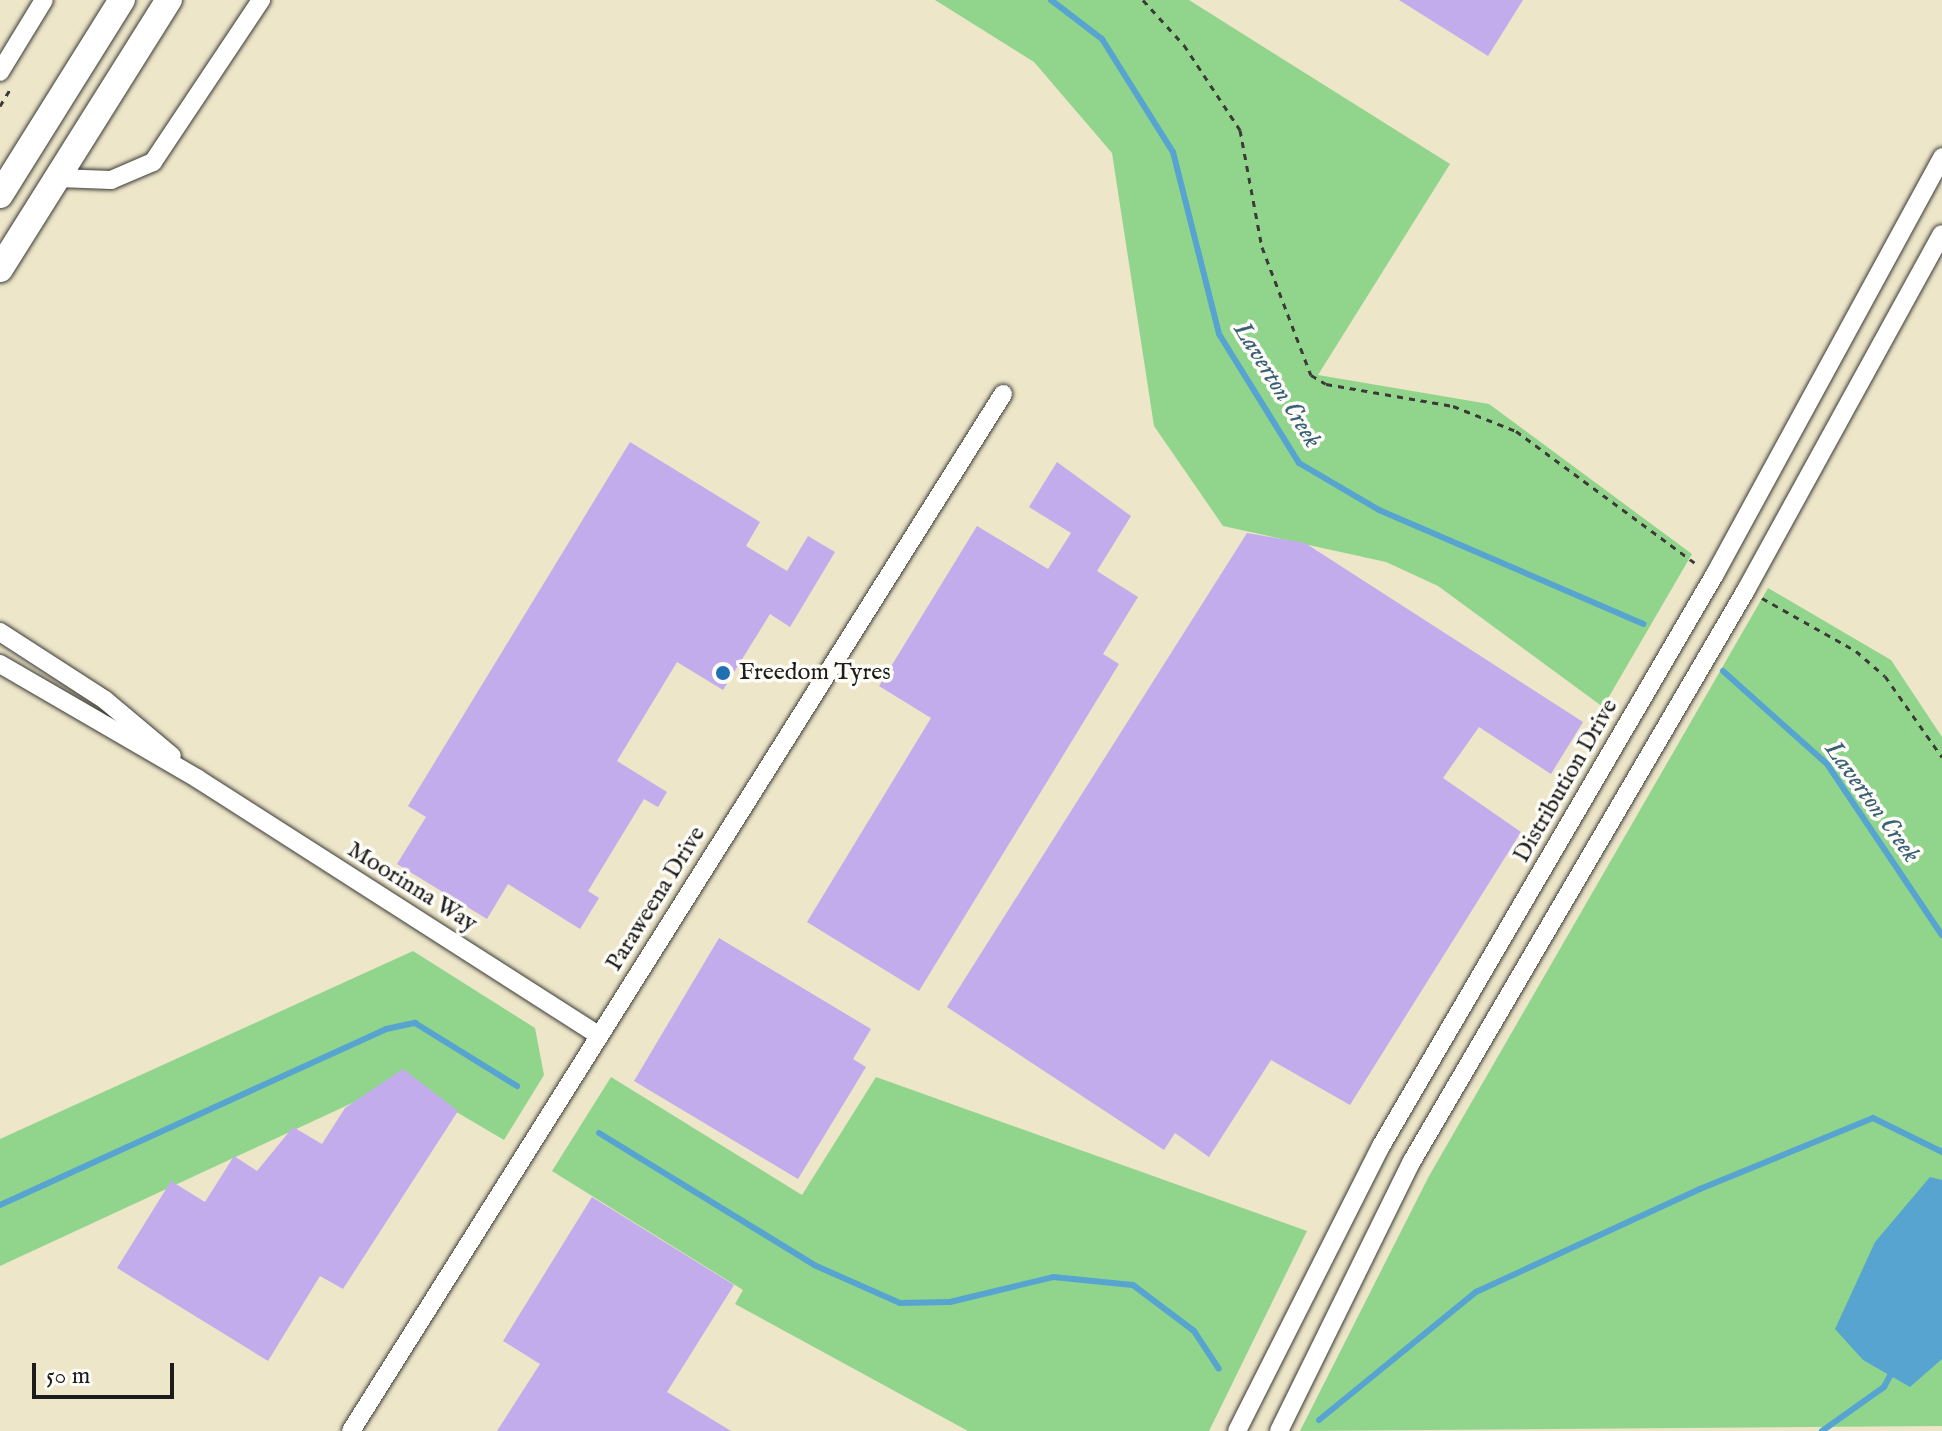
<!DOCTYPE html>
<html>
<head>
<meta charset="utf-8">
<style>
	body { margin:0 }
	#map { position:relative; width:1942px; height:1431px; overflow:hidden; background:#ede6c9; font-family:"IM FELL English",serif }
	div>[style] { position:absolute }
	.green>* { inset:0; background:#91d58d }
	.water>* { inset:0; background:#58a4d0 }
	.stream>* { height:6px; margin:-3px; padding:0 3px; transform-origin:3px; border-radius:3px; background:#58a4d0 }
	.building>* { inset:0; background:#c3acec }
	.path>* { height:3px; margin-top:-1.5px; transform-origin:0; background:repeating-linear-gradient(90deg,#3b3a36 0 6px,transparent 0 12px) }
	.roads { filter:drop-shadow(0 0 2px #3b3a36) drop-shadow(0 0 2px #3b3a36) }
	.minor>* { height:18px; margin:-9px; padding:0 9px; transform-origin:9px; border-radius:9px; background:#fff }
	.secondary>* { height:26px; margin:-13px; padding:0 13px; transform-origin:13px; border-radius:13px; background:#fff }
	.dots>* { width:22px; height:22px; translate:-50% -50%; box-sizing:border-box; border:4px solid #fdfcf7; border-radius:50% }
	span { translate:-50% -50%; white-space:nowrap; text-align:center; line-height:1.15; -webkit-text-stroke:7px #fdfcf7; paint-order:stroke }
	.poi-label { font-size:24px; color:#1c1c1c }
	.left { translate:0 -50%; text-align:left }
	.street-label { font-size:24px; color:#1c1c1c }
	.water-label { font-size:26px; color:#3a6076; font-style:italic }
	.scale { position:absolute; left:32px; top:1363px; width:142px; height:36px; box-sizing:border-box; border:4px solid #1c1c1c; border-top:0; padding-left:10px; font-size:24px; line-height:28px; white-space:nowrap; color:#1c1c1c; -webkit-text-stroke:6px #fdfcf7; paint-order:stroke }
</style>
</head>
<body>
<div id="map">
	<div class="green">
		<i style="clip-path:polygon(935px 0,1189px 0,1450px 164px,1318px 375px,1489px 404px,1692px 554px,1603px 707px,1438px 586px,1386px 562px,1223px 526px,1154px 426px,1112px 153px,1034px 62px)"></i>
		<i style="clip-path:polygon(1768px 588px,1891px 660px,1942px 737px,1942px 1426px,1300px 1431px,1429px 1176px)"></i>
		<i style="clip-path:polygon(413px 951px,535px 1028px,544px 1075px,504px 1140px,402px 1080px,0 1266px,0 1139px)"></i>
		<i style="clip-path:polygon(611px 1077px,802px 1195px,876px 1077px,1307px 1231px,1209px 1431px,968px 1431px,735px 1304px,743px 1290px,552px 1171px)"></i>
	</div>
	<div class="water">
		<i style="clip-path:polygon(1930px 1177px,1942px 1180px,1942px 1359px,1910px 1387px,1863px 1360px,1835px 1329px,1875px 1242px)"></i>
	</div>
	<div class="stream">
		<i style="left:1051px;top:0;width:64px;rotate:37.4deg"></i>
		<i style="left:1102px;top:39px;width:133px;rotate:57.9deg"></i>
		<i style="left:1173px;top:152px;width:188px;rotate:75.8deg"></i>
		<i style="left:1219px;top:334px;width:152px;rotate:58.2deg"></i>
		<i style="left:1299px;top:463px;width:93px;rotate:30.4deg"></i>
		<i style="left:1379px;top:510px;width:288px;rotate:23.3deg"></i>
		<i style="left:1723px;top:671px;width:140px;rotate:41.8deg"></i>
		<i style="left:1827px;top:764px;width:206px;rotate:56.1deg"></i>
		<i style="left:599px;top:1133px;width:252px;rotate:31.5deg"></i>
		<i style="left:814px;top:1265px;width:94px;rotate:23.8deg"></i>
		<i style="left:900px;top:1303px;width:50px;rotate:-1.1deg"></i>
		<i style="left:950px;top:1302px;width:106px;rotate:-13.6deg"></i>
		<i style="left:1053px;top:1277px;width:80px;rotate:5.7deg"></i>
		<i style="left:1133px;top:1285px;width:76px;rotate:37deg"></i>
		<i style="left:1194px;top:1331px;width:45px;rotate:56.7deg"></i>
		<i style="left:0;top:1205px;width:424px;rotate:-24.5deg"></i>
		<i style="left:386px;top:1029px;width:30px;rotate:-12deg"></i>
		<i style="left:415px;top:1023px;width:120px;rotate:31.7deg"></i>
		<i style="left:1319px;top:1420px;width:203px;rotate:-39.2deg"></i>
		<i style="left:1476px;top:1292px;width:247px;rotate:-24.7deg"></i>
		<i style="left:1700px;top:1189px;width:187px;rotate:-22.3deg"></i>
		<i style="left:1873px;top:1118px;width:77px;rotate:26.2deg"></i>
		<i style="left:1822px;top:1431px;width:76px;rotate:-35.4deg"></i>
		<i style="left:1884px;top:1387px;width:17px;rotate:-62deg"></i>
	</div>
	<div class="building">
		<i style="clip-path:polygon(1399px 0,1523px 0,1488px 56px)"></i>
		<i style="clip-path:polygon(630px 442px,760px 522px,746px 546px,787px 571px,808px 536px,835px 552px,790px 627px,770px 614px,723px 690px,677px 662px,617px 761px,667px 792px,658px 807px,644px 799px,588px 891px,599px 898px,580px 929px,508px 884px,487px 919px,397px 864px,426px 817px,408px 806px)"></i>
		<i style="clip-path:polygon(1057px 462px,1131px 516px,1097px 571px,1138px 597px,1103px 654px,1119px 664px,919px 991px,807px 922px,931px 718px,879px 686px,977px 526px,1048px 569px,1071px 533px,1029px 507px)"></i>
		<i style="clip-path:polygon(1247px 533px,1305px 543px,1583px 722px,1551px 774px,1479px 727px,1443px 778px,1521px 832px,1350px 1105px,1271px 1060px,1209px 1157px,1175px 1133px,1164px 1150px,947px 1007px)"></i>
		<i style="clip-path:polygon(719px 938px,871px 1029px,853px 1059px,866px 1067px,798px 1179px,634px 1081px)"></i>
		<i style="clip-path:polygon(403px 1069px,458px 1111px,343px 1289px,320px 1276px,268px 1361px,117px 1268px,171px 1181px,205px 1202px,234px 1156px,257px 1171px,293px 1127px,322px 1144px,345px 1108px)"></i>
		<i style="clip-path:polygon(592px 1197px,734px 1285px,667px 1392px,731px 1431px,497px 1431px,540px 1364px,503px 1341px)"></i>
	</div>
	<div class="path">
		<i style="left:1143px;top:0;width:61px;rotate:47.7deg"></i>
		<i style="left:1184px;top:45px;width:102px;rotate:56.6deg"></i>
		<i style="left:1240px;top:130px;width:119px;rotate:79.4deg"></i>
		<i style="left:1262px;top:247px;width:137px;rotate:69.1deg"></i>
		<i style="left:1311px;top:375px;width:17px;rotate:31deg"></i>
		<i style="left:1326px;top:384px;width:129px;rotate:9.8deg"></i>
		<i style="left:1453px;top:406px;width:68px;rotate:21.6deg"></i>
		<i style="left:1516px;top:431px;width:226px;rotate:36.4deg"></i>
		<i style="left:0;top:106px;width:21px;rotate:-59deg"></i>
		<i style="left:1762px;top:598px;width:108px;rotate:29.4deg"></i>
		<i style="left:1856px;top:651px;width:38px;rotate:41deg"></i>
		<i style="left:1885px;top:676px;width:99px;rotate:54.9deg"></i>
	</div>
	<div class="roads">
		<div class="minor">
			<i style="left:0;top:72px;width:84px;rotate:-58.6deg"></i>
			<i style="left:58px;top:178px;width:53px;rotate:2.2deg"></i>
			<i style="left:111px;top:180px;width:46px;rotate:-23.2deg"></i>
			<i style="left:153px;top:162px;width:195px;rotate:-56.3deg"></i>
			<i style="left:0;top:632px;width:125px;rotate:32.9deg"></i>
			<i style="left:105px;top:700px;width:87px;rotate:39.9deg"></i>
			<i style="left:0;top:664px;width:229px;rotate:30.1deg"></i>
			<i style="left:198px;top:779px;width:476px;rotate:32.6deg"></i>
			<i style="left:351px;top:1431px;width:1225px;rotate:-57.84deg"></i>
			<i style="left:1237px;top:1431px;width:319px;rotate:-63.2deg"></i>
			<i style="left:1381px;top:1146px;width:662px;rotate:-59.72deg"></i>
			<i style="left:1715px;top:574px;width:475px;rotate:-61.4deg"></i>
			<i style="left:1279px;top:1431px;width:301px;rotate:-63.8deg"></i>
			<i style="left:1412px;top:1161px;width:662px;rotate:-59.67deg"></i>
			<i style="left:1746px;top:590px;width:406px;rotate:-61.2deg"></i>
		</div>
		<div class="secondary">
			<i style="left:0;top:195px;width:230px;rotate:-58deg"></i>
			<i style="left:0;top:269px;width:318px;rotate:-57.9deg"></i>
		</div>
	</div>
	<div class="dots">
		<i style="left:723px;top:673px;background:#1f6fb2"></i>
	</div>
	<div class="poi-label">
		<span class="left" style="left:739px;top:673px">Freedom Tyres</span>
	</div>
	<div class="street-label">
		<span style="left:1566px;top:781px;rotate:-60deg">Distribution Drive</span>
		<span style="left:412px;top:887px;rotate:32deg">Moorinna Way</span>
		<span style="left:656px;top:899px;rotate:-58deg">Paraweena Drive</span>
	</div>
	<div class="water-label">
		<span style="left:1277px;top:385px;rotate:58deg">Laverton Creek</span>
		<span style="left:1872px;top:802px;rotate:54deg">Laverton Creek</span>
	</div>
	<div class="scale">50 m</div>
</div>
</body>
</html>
